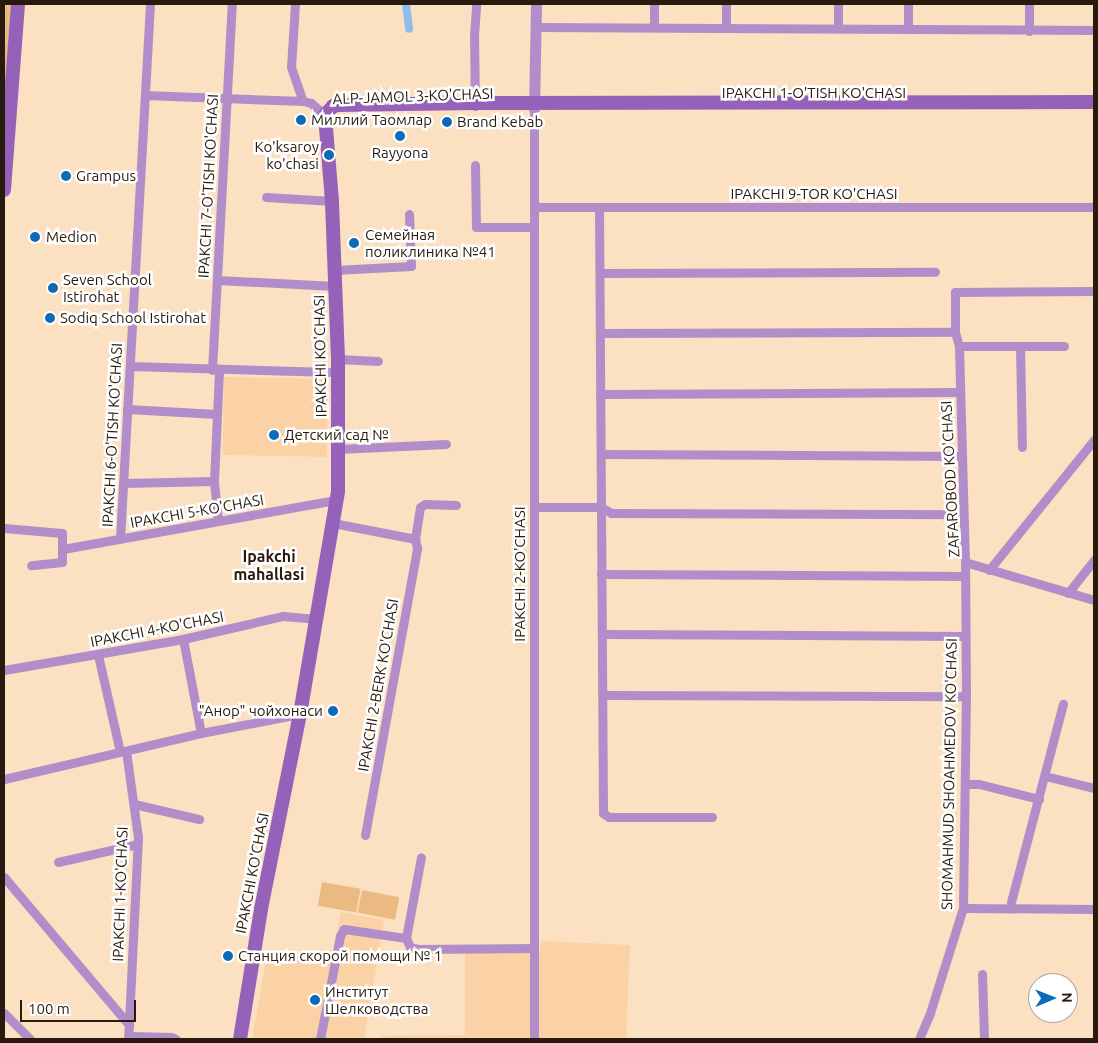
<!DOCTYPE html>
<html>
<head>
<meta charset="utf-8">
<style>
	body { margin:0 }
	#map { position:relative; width:1098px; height:1043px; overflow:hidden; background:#fbe0c1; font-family:Ubuntu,sans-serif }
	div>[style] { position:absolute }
	.built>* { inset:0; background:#fad2a5; transform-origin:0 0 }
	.green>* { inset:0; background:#eaba82; transform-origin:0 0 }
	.canal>* { height:8px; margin:-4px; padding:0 4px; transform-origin:4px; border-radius:4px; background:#8dbdef }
	.minor>* { height:9px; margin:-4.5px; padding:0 4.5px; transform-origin:4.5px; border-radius:4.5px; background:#b18ec9 }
	.tertiary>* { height:11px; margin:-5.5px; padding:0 5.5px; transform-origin:5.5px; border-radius:5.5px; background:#b18ec9 }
	.secondary>* { height:14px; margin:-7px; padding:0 7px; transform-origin:7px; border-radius:7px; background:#9661b9 }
	.dots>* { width:14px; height:14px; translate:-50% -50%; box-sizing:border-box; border:2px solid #fff; border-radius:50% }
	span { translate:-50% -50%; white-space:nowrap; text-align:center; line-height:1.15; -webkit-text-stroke:5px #fff; paint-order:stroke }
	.street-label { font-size:15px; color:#281b0d }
	.poi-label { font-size:15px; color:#281b0d }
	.left { translate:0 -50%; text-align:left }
	.right { translate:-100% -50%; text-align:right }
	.neighbourhood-label { font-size:16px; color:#281b0d; font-weight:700 }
	.frame { position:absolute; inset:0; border:5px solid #281b0d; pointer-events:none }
	.north { position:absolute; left:1028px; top:973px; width:50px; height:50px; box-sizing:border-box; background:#fff; border:1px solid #a9a49e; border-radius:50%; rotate:89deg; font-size:14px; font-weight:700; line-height:20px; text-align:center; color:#281b0d }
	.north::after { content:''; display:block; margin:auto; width:18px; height:22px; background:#0c6ab7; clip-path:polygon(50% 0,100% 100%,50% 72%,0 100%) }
	.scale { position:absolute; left:20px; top:1000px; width:116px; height:22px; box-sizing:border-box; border:2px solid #281b0d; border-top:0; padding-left:6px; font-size:15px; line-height:18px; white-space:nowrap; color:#281b0d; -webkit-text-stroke:4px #fff; paint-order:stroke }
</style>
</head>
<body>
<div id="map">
	<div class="built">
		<i style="left:224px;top:377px;width:104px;height:78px;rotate:1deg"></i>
		<i style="clip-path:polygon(341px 912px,384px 920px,364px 1039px,252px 1039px,268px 949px,331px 961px)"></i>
		<i style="clip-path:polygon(541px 941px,630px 945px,626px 1039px,381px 1039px,382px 1036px,465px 1035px,465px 953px,540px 953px)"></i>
	</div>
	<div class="green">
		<i style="clip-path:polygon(4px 4px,11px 4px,4px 103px)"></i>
		<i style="left:322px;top:882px;width:39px;height:24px;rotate:10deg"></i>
		<i style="left:362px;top:890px;width:38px;height:23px;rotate:11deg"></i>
	</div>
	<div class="canal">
		<i style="left:406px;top:4px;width:25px;rotate:83deg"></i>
	</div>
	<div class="minor">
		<i style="left:295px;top:4px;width:63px;rotate:93.6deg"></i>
		<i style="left:291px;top:67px;width:36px;rotate:71deg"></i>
		<i style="left:726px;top:4px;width:24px;rotate:90deg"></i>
		<i style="left:1029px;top:4px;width:27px;rotate:90deg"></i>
		<i style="left:536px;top:27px;width:558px;rotate:0.31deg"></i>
		<i style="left:654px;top:27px;width:23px;rotate:-90deg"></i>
		<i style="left:838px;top:28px;width:24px;rotate:-90deg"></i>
		<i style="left:908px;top:29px;width:25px;rotate:-90deg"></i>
		<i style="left:145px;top:95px;width:158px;rotate:2.2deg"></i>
		<i style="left:303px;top:101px;width:8px;rotate:14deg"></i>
		<i style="left:311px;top:103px;width:18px;rotate:41deg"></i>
		<i style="left:475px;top:106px;width:70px;rotate:-90.8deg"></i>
		<i style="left:474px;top:36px;width:32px;rotate:-86deg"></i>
		<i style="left:534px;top:109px;width:930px;rotate:90deg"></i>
		<i style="left:475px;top:165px;width:62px;rotate:89.1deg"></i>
		<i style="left:476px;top:227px;width:58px"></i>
		<i style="left:266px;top:197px;width:66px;rotate:3.5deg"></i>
		<i style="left:534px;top:207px;width:560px"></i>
		<i style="left:599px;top:207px;width:606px;rotate:89.62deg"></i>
		<i style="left:603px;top:813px;width:7px;rotate:34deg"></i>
		<i style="left:609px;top:817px;width:103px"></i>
		<i style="left:335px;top:270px;width:76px;rotate:-3deg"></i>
		<i style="left:411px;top:266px;width:52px;rotate:-92.2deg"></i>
		<i style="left:600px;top:273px;width:335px;rotate:-0.2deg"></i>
		<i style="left:217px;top:280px;width:118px;rotate:2.9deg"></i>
		<i style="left:600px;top:333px;width:355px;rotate:-0.2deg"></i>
		<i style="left:959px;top:346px;width:105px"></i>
		<i style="left:1020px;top:346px;width:101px;rotate:88.9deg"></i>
		<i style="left:338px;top:359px;width:40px;rotate:2.9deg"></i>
		<i style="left:130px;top:366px;width:208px;rotate:1.7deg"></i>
		<i style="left:212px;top:370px;width:367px;rotate:-86.9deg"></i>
		<i style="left:600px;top:394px;width:360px;rotate:-0.3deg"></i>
		<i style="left:127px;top:409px;width:90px;rotate:3.2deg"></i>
		<i style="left:338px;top:449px;width:108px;rotate:-2.7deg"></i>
		<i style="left:601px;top:454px;width:361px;rotate:0.3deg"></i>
		<i style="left:124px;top:483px;width:90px;rotate:-1.3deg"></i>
		<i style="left:534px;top:507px;width:67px"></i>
		<i style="left:601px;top:507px;width:12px;rotate:31deg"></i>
		<i style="left:611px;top:513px;width:352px;rotate:0.2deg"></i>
		<i style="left:218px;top:520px;width:39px;rotate:-96deg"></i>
		<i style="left:214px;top:481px;width:111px;rotate:-87.4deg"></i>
		<i style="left:333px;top:523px;width:84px;rotate:11deg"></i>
		<i style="left:4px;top:528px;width:58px;rotate:4.9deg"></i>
		<i style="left:62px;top:533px;width:29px;rotate:90deg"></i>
		<i style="left:62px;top:562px;width:31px;rotate:174deg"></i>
		<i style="left:120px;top:539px;width:536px;rotate:-86.79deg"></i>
		<i style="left:63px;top:549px;width:277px;rotate:-10.2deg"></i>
		<i style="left:965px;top:562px;width:134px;rotate:16.4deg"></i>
		<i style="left:989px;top:570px;width:167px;rotate:-51.1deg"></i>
		<i style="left:601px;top:574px;width:364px;rotate:0.3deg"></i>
		<i style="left:1068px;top:593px;width:42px;rotate:-51.8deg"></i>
		<i style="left:602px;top:634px;width:363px;rotate:0.3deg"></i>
		<i style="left:183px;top:639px;width:96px;rotate:79.2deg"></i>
		<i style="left:98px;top:655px;width:99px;rotate:77.2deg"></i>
		<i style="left:4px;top:670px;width:182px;rotate:-9.8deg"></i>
		<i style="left:183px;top:639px;width:103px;rotate:-13deg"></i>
		<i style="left:283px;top:616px;width:33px;rotate:5deg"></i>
		<i style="left:602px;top:695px;width:364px;rotate:0.2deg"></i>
		<i style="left:126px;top:751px;width:87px;rotate:82.1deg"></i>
		<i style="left:138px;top:837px;width:202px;rotate:92.8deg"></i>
		<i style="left:1045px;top:776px;width:50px;rotate:13.8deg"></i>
		<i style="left:4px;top:779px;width:202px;rotate:-13.1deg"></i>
		<i style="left:201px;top:733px;width:101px;rotate:-10.9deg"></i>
		<i style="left:965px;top:784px;width:14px"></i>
		<i style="left:979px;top:784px;width:62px;rotate:14deg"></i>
		<i style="left:134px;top:804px;width:67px;rotate:13deg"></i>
		<i style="left:365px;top:835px;width:292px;rotate:-79.7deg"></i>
		<i style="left:417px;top:548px;width:9px;rotate:-103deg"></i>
		<i style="left:415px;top:539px;width:32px;rotate:-81deg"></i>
		<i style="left:420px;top:507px;width:6px;rotate:-31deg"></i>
		<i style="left:425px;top:504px;width:31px;rotate:2deg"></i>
		<i style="left:58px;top:862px;width:81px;rotate:-12.8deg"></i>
		<i style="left:4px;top:877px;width:194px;rotate:49.8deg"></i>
		<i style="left:1011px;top:902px;width:205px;rotate:-75.3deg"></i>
		<i style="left:963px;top:908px;width:131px;rotate:0.4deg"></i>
		<i style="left:406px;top:938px;width:82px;rotate:-79.5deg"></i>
		<i style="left:982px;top:974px;width:65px;rotate:88.2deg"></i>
		<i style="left:4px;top:1013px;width:37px;rotate:45deg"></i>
		<i style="left:129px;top:1036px;width:42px;rotate:1.4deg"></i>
		<i style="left:171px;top:1037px;width:5px;rotate:22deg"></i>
		<i style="left:320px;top:1039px;width:105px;rotate:-79deg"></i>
		<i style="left:340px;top:936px;width:8px;rotate:-60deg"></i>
		<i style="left:344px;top:929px;width:63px;rotate:8.3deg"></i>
		<i style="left:406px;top:938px;width:10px;rotate:66deg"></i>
		<i style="left:410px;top:947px;width:8px;rotate:14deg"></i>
		<i style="left:418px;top:949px;width:116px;rotate:-0.5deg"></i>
		<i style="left:919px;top:1039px;width:28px;rotate:-67deg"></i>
		<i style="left:930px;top:1013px;width:110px;rotate:-72.6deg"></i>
		<i style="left:963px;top:908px;width:212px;rotate:-89.2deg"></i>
		<i style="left:966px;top:696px;width:134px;rotate:-90.4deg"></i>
		<i style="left:965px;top:562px;width:216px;rotate:-91.6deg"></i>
		<i style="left:959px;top:346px;width:15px;rotate:-106deg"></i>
		<i style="left:955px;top:332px;width:40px;rotate:-90deg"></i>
		<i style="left:955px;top:292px;width:139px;rotate:-0.4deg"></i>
	</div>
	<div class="tertiary">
		<i style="left:534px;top:109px;width:105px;rotate:-88.9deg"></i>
	</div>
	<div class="secondary">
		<i style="left:325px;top:115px;width:12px;rotate:-48deg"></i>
		<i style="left:333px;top:106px;width:5px;rotate:-11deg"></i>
		<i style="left:338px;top:105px;width:137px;rotate:-0.8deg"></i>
		<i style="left:475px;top:103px;width:619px;rotate:-0.09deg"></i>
		<i style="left:4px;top:190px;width:187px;rotate:-85.7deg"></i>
		<i style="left:240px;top:1039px;width:132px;rotate:-80.8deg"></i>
		<i style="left:261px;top:909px;width:199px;rotate:-78.7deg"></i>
		<i style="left:300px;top:714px;width:226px;rotate:-80.3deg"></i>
		<i style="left:338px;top:491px;width:132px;rotate:-90deg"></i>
		<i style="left:338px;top:359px;width:158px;rotate:-92.2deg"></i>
		<i style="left:332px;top:201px;width:86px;rotate:-94.7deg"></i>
	</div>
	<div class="dots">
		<i style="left:301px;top:120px;background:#0c6ab7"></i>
		<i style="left:447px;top:122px;background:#0c6ab7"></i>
		<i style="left:400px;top:136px;background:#0c6ab7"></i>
		<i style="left:329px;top:155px;background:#0c6ab7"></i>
		<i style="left:66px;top:176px;background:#0c6ab7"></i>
		<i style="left:35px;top:237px;background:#0c6ab7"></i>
		<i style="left:354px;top:243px;background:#0c6ab7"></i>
		<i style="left:53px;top:288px;background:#0c6ab7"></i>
		<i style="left:50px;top:318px;background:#0c6ab7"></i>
		<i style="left:274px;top:435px;background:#0c6ab7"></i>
		<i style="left:333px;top:711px;background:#0c6ab7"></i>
		<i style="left:228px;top:956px;background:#0c6ab7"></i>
		<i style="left:315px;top:1000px;background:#0c6ab7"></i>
	</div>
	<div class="street-label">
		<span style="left:814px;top:93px">IPAKCHI 1-O'TISH KO'CHASI</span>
		<span style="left:413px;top:96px;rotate:-2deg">ALP-JAMOL 3-KO'CHASI</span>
		<span style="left:208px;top:186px;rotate:-87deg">IPAKCHI 7-O'TISH KO'CHASI</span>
		<span style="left:814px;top:194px">IPAKCHI 9-TOR KO'CHASI</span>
		<span style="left:320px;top:356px;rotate:-91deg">IPAKCHI KO'CHASI</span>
		<span style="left:112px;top:435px;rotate:-87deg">IPAKCHI 6-O'TISH KO'CHASI</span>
		<span style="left:950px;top:479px;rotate:-93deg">ZAFAROBOD KO'CHASI</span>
		<span style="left:197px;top:511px;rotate:-10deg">IPAKCHI 5-KO'CHASI</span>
		<span style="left:520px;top:574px;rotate:-90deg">IPAKCHI 2-KO'CHASI</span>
		<span style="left:157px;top:629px;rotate:-11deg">IPAKCHI 4-KO'CHASI</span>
		<span style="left:378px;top:685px;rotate:-80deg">IPAKCHI 2-BERK KO'CHASI</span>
		<span style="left:949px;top:774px;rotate:-89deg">SHOMAHMUD SHOAHMEDOV KO'CHASI</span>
		<span style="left:252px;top:873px;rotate:-79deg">IPAKCHI KO'CHASI</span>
		<span style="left:120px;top:894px;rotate:-88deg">IPAKCHI 1-KO'CHASI</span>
	</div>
	<div class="poi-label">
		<span class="left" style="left:311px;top:120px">Миллий Таомлар</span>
		<span class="left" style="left:457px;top:122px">Brand Kebab</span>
		<span class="right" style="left:319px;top:155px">Ko'ksaroy<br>ko'chasi</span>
		<span style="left:400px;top:153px">Rayyona</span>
		<span class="left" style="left:76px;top:176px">Grampus</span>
		<span class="left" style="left:365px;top:243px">Семейная<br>поликлиника №41</span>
		<span class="left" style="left:46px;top:237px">Medion</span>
		<span class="left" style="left:63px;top:288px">Seven School<br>Istirohat</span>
		<span class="left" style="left:60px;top:318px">Sodiq School Istirohat</span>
		<span class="left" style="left:284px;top:435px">Детский сад №</span>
		<span class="right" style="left:323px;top:711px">"Анор" чойхонаси</span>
		<span class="left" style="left:238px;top:956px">Станция скорой помощи № 1</span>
		<span class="left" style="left:325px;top:1000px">Институт<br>Шелководства</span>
	</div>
	<div class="neighbourhood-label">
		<span style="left:269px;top:565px">Ipakchi<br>mahallasi</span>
	</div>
	<div class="frame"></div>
	<div class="north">N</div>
	<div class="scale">100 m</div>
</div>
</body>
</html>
